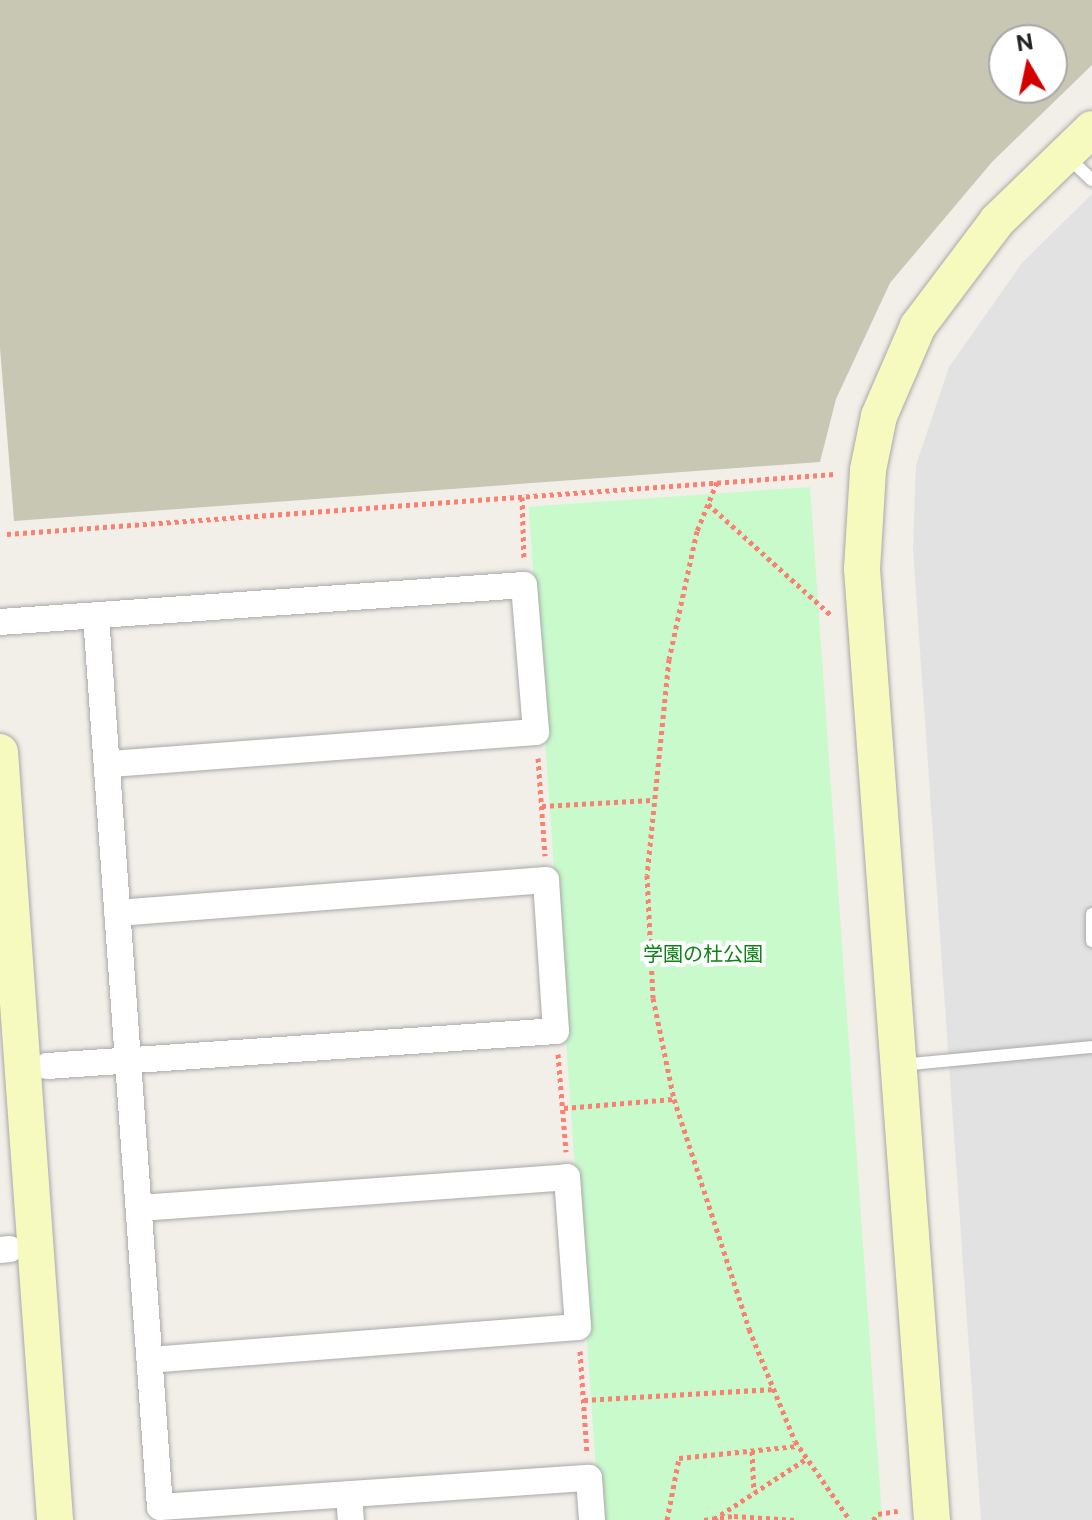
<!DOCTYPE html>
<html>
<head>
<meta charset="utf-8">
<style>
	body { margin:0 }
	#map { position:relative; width:1092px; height:1520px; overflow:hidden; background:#f2efe9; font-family:"Public Sans","Noto Sans JP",sans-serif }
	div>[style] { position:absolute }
	.construction>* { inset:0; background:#c7c7b4 }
	.park>* { inset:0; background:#c8facc; transform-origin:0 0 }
	.parking>* { inset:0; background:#e2e2e2 }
	.path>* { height:5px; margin-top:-2.5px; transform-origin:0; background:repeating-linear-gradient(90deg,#fa8072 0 4px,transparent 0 8px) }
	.roads { filter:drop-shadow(0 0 2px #a9a9a9) drop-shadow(0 0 2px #a9a9a9) }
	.lane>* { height:12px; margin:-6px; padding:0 6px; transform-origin:6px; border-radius:6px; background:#fff }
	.street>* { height:26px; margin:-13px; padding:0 13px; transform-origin:13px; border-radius:13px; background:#fff }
	.secondary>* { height:36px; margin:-18px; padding:0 18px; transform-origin:18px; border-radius:18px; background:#f7fabf }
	span { translate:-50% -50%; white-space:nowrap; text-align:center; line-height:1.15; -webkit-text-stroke:8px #fff; paint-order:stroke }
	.park-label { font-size:20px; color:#0c8416 }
	.north { position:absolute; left:988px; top:24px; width:80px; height:80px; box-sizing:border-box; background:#fff; border:2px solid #a7a7a7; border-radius:50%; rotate:351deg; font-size:22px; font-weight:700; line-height:32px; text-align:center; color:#222 }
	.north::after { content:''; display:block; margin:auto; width:28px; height:36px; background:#d40000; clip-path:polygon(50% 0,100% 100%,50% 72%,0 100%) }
</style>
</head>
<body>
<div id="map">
	<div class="construction">
		<i style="clip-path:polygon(evenodd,0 0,1092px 0,1092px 65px,992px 162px,890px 283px,836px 399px,820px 462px,14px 521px,0 348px,0 0,1004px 40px,1052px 40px,1052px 88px,1004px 88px,1004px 40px)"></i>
	</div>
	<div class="park">
		<i style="left:810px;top:487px;width:1036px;height:282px;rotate:86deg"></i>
	</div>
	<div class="parking">
		<i style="clip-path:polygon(1092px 194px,1092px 1520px,981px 1520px,913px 550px,916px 465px,949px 367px,1022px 263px)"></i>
	</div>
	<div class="path">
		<i style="left:717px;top:482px;width:53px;rotate:112.2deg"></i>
		<i style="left:697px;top:531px;width:131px;rotate:102.3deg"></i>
		<i style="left:669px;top:659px;width:217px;rotate:95.8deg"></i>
		<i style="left:647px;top:875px;width:123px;rotate:87.2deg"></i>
		<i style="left:653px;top:998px;width:103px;rotate:78.3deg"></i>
		<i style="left:674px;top:1099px;width:242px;rotate:71.9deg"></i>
		<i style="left:749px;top:1329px;width:121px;rotate:67.7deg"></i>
		<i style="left:795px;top:1441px;width:96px;rotate:55.2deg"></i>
		<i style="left:522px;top:497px;width:63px;rotate:88.2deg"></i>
		<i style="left:708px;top:504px;width:167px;rotate:42.1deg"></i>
		<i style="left:7px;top:534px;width:830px;rotate:-4.14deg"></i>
		<i style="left:538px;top:758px;width:98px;rotate:85.9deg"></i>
		<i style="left:542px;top:806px;width:110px;rotate:-3.1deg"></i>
		<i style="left:558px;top:1054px;width:98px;rotate:85.3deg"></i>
		<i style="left:564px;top:1108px;width:110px;rotate:-4.7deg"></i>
		<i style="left:580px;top:1351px;width:102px;rotate:86.1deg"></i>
		<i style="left:584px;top:1400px;width:188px;rotate:-3.3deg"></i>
		<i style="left:752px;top:1451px;width:41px;rotate:87.2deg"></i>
		<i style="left:714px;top:1519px;width:110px;rotate:-33.1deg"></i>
		<i style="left:667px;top:1520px;width:63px;rotate:-79deg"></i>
		<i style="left:679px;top:1458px;width:120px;rotate:-5.8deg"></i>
		<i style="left:704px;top:1520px;width:30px;rotate:-8deg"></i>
		<i style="left:734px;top:1516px;width:61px;rotate:3.8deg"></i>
		<i style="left:873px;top:1520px;width:8px;rotate:-50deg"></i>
		<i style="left:878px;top:1514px;width:20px;rotate:-9deg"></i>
	</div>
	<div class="roads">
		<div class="lane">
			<i style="left:1068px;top:157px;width:33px;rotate:44deg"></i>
			<i style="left:1092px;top:914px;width:27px;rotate:90deg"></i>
			<i style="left:901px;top:1065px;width:192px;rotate:-5.4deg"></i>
		</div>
		<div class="street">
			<i style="left:96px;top:616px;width:893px;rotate:85.89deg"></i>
			<i style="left:160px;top:1507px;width:430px;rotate:-3.9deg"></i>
			<i style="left:589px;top:1478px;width:42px;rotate:85.9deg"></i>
			<i style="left:0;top:622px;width:525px;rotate:-4.04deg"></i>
			<i style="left:524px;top:585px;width:147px;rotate:85.3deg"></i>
			<i style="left:536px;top:732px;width:430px;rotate:175.7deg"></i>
			<i style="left:47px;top:1066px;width:510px;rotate:-3.93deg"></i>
			<i style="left:556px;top:1031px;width:151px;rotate:-93.8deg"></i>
			<i style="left:546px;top:880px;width:430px;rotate:175.6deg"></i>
			<i style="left:139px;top:1208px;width:429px;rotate:-4.1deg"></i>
			<i style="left:567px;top:1177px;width:150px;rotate:85.8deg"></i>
			<i style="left:578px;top:1327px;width:429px;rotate:175.6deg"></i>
			<i style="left:0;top:1250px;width:10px;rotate:-6deg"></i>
			<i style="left:349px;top:1494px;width:26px;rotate:86deg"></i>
		</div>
		<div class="secondary">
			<i style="left:0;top:752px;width:770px;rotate:85.9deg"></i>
			<i style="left:932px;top:1520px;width:954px;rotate:-94.21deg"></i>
			<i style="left:862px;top:569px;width:99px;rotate:-86.5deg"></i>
			<i style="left:868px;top:470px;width:55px;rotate:-78.5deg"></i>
			<i style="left:879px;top:416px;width:98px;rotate:-66.6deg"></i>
			<i style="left:918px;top:326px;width:131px;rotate:-53deg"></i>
			<i style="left:997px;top:221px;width:132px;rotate:-44.1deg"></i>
		</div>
	</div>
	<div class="park-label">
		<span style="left:703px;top:954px">学園の杜公園</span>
	</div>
	<div class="north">N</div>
</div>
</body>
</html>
